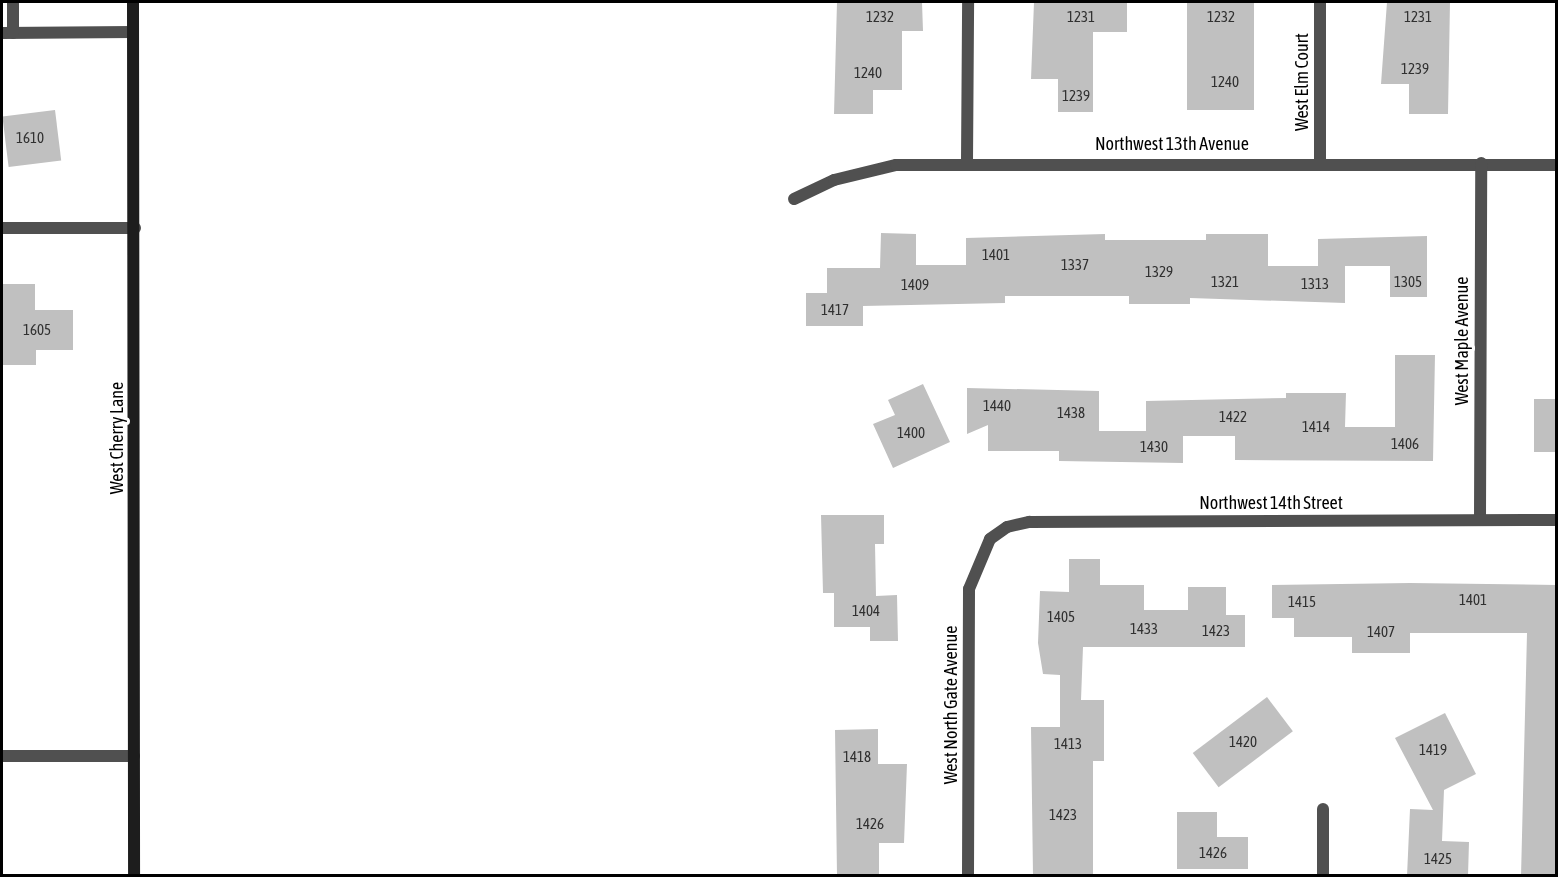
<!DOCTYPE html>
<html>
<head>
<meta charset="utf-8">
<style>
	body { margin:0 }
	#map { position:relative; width:1558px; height:877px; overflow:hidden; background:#fff; font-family:"Asap Condensed",sans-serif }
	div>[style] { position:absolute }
	.building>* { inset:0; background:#c0c0c0; transform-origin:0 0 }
	.service>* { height:12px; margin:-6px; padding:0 6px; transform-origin:6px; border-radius:6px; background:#505050 }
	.minor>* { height:12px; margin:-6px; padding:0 6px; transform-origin:6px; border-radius:6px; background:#505050 }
	.secondary>* { height:12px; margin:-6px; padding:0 6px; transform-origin:6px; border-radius:6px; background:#1d1d1d }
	span { translate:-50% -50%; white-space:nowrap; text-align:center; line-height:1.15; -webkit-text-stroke:6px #fff; paint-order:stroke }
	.number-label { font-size:15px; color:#303030 }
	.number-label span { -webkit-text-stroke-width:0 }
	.street-label { font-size:18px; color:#000 }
	.frame { position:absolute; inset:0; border:3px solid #000; pointer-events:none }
</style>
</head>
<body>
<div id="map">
	<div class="building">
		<i style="clip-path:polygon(837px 2px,922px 2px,923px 31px,902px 31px,902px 90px,873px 90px,873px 114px,834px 114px)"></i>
		<i style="clip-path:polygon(1034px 2px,1127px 2px,1127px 32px,1093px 32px,1093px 112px,1058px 112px,1058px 79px,1031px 79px)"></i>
		<i style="left:1187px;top:2px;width:67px;height:108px"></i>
		<i style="clip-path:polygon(1387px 2px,1450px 2px,1448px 114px,1409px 114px,1409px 84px,1381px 84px)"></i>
		<i style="left:55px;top:110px;width:51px;height:53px;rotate:83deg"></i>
		<i style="clip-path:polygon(881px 233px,916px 234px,916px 265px,966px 265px,966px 238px,1105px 234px,1105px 240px,1206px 240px,1206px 234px,1268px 234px,1268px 266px,1318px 266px,1318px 239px,1427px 236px,1427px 297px,1390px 297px,1390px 266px,1345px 266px,1345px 303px,1190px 298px,1190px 304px,1129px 304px,1129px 296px,1005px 296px,1005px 303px,863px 306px,863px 326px,806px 326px,806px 293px,827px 293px,827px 268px,880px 268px)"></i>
		<i style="clip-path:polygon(2px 284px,35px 284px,35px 310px,73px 310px,73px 350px,36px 350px,36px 365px,2px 365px)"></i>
		<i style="clip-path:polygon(1395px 355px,1435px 355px,1433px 461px,1235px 460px,1235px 436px,1183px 436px,1183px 463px,1059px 461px,1059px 451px,988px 451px,988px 425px,967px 434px,967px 388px,1099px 391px,1099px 431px,1146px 431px,1146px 401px,1286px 398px,1286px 393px,1346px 393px,1345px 427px,1395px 427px)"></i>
		<i style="clip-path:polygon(923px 384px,950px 442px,893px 468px,873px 424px,895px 415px,888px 400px)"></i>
		<i style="left:1534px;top:399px;width:23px;height:53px"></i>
		<i style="clip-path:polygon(821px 515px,884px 515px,884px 544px,875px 544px,876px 596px,897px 595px,898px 641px,870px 641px,870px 627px,834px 627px,834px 593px,823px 593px)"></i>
		<i style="clip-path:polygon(1069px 559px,1100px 559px,1100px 585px,1144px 585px,1144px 610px,1188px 610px,1188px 587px,1226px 587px,1226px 615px,1245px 615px,1245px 647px,1083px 647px,1081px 700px,1104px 700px,1104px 761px,1093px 761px,1093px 876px,1033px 876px,1031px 727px,1060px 727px,1060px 675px,1043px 674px,1038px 643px,1040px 591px,1069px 592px)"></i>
		<i style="clip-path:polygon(1410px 583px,1557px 585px,1557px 876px,1521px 876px,1527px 633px,1410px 633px,1410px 653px,1352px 653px,1352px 637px,1294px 637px,1294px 618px,1272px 618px,1272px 585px)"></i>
		<i style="left:1267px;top:697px;width:43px;height:93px;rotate:53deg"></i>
		<i style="clip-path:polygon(1445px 713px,1476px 774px,1444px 790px,1442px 841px,1469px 842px,1468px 876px,1407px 876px,1410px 809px,1433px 810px,1395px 738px)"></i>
		<i style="clip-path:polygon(878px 729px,878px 764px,907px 764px,904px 843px,879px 843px,879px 876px,837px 876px,835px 730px)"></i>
		<i style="clip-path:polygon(1177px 812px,1217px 812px,1217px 837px,1248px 837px,1248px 869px,1177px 869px)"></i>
	</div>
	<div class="service">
		<i style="left:2px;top:33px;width:131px;rotate:-0.4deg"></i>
		<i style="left:13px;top:33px;width:31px;rotate:-90deg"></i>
		<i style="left:2px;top:756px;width:132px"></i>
	</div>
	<div class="minor">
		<i style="left:967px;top:162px;width:160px;rotate:-89.6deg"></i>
		<i style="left:1320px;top:163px;width:161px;rotate:-90deg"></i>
		<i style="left:794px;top:199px;width:44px;rotate:-25.4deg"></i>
		<i style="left:834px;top:180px;width:64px;rotate:-13.6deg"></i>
		<i style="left:896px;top:165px;width:660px"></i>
		<i style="left:2px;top:228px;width:133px"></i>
		<i style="left:1480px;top:520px;width:357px;rotate:-89.8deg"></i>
		<i style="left:968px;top:876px;width:287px;rotate:-89.8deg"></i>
		<i style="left:969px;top:589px;width:54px;rotate:-67.2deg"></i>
		<i style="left:990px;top:539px;width:21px;rotate:-35deg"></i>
		<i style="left:1007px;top:527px;width:23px;rotate:-13deg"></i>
		<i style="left:1029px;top:522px;width:527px;rotate:-0.22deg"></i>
		<i style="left:1323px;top:876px;width:67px;rotate:-90deg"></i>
	</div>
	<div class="secondary">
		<i style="left:133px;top:2px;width:874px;rotate:89.93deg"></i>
	</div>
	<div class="number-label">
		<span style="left:880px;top:17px">1232</span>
		<span style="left:1081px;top:17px">1231</span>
		<span style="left:1221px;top:17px">1232</span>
		<span style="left:1418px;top:17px">1231</span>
		<span style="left:1415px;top:69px">1239</span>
		<span style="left:868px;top:73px">1240</span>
		<span style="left:1225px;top:82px">1240</span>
		<span style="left:1076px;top:96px">1239</span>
		<span style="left:30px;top:138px">1610</span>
		<span style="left:996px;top:255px">1401</span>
		<span style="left:1075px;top:265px">1337</span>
		<span style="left:1159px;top:272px">1329</span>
		<span style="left:1225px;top:282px">1321</span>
		<span style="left:1408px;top:282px">1305</span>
		<span style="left:1315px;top:284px">1313</span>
		<span style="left:915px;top:285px">1409</span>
		<span style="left:835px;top:310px">1417</span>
		<span style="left:37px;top:330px">1605</span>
		<span style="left:997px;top:406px">1440</span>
		<span style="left:1071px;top:413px">1438</span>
		<span style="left:1233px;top:417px">1422</span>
		<span style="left:1316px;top:427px">1414</span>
		<span style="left:911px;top:433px">1400</span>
		<span style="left:1405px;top:444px">1406</span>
		<span style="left:1154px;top:447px">1430</span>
		<span style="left:1473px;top:600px">1401</span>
		<span style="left:1302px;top:602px">1415</span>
		<span style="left:866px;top:611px">1404</span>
		<span style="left:1061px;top:617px">1405</span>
		<span style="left:1144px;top:629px">1433</span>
		<span style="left:1216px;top:631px">1423</span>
		<span style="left:1381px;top:632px">1407</span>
		<span style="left:1243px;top:742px">1420</span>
		<span style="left:1068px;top:744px">1413</span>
		<span style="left:1433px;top:750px">1419</span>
		<span style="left:857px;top:757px">1418</span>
		<span style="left:1063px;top:815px">1423</span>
		<span style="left:870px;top:824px">1426</span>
		<span style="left:1213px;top:853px">1426</span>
		<span style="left:1438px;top:859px">1425</span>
	</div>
	<div class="street-label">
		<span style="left:1302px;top:82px;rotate:-90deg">West Elm Court</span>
		<span style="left:1172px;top:144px">Northwest 13th Avenue</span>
		<span style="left:1462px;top:341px;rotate:-90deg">West Maple Avenue</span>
		<span style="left:117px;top:438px;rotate:-90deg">West Cherry Lane</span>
		<span style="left:1271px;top:503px">Northwest 14th Street</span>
		<span style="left:951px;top:705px;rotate:-90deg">West North Gate Avenue</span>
	</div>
	<div class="frame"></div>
</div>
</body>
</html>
